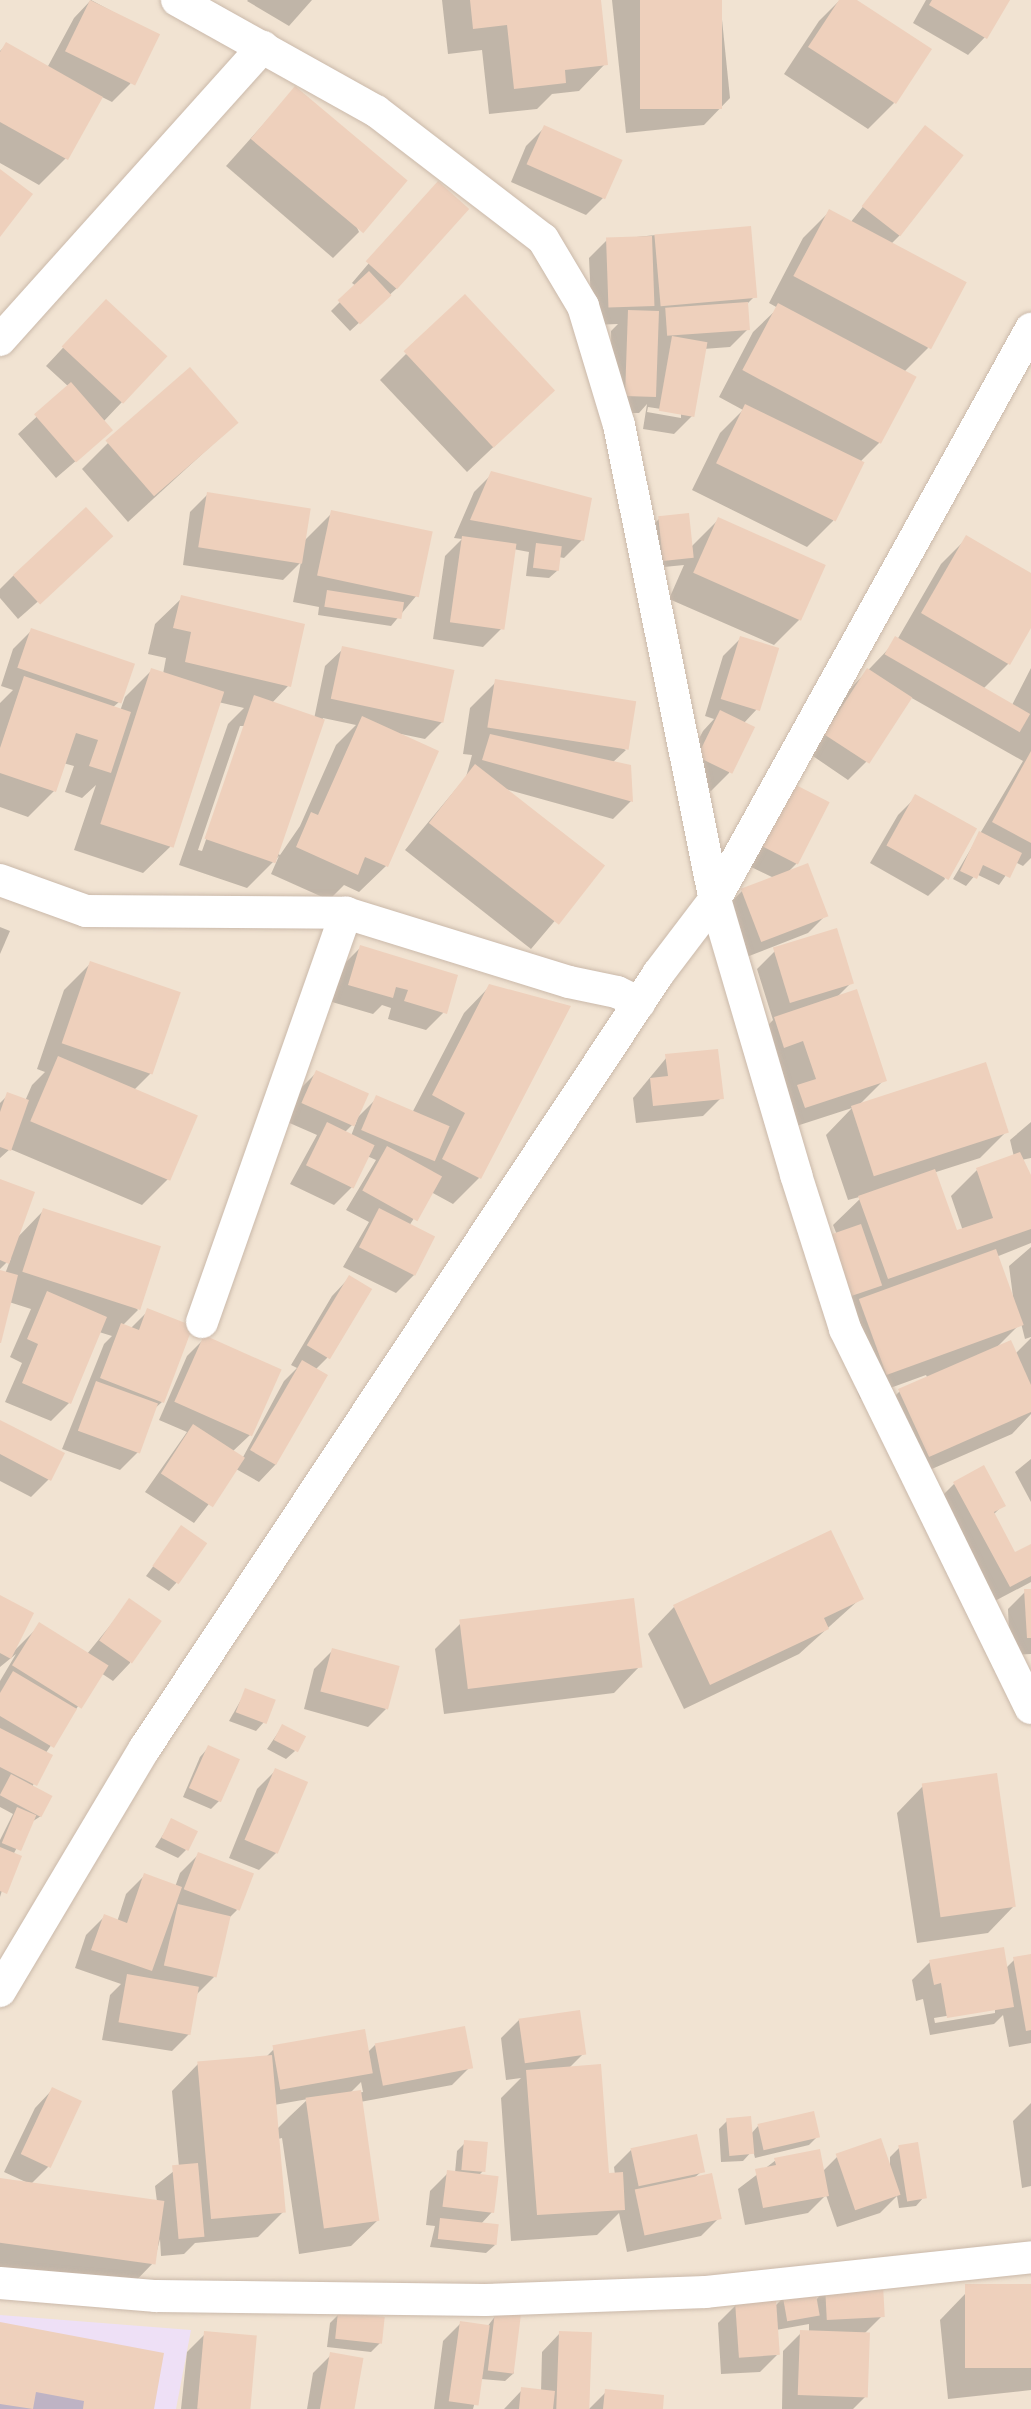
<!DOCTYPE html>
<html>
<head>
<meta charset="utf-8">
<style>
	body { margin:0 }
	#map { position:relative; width:1031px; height:2409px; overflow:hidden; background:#faf1e3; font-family:Poppins,sans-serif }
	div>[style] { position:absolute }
	.residential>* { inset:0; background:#f1e3d2; transform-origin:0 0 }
	.education>* { inset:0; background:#eee0f6 }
	.shadow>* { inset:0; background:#0003 }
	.building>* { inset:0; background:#eed0bc; transform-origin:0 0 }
	.roads { filter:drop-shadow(0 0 2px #cab9aa) drop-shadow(0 0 2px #cab9aa) }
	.minor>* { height:32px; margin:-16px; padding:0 16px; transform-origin:16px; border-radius:16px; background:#fff }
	span { translate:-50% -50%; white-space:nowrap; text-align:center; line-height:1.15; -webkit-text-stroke:8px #fef5e9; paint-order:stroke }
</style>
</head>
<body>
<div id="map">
	<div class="residential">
		<i style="left:0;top:0;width:1031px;height:2409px"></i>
	</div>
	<div class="education">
		<i style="clip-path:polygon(0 2315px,191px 2330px,176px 2409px,0 2409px)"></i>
	</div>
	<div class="shadow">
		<i style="clip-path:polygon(91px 0,156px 35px,130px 84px,112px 102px,100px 96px,66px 158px,39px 185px,0 163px,0 51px,6px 45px,47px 68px,74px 18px)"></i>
		<i style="clip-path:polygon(312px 0,289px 26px,247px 1px,248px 0)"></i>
		<i style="clip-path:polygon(442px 0,598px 0,605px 64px,579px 91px,552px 94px,537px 109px,489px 114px,482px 50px,448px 54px)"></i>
		<i style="clip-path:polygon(612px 0,720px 0,730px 98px,704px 125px,626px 133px)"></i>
		<i style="clip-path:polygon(840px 0,852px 0,894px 103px,868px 129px,784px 74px,819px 21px)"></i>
		<i style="clip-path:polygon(926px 0,1007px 0,985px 37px,968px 55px,913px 23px)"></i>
		<i style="clip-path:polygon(295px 89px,359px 232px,333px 258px,226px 166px)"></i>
		<i style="clip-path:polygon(544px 128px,604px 197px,586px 215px,511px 182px,526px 146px)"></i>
		<i style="clip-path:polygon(925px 129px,900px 235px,890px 245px,928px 348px,904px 372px,879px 443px,859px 463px,833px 521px,807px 547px,692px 490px,720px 433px,743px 410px,719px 397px,753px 332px,778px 308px,769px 303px,803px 238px,829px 212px,850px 223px)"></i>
		<i style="clip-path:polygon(420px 203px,397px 288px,350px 331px,331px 311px,356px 286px,352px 283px)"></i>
		<i style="clip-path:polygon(evenodd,656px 235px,754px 297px,746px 305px,748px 329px,730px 347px,703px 349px,692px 416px,674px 434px,643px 429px,647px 404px,639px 413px,612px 413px,611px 331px,618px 324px,592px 325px,589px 258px,607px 240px,656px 235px,648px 407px,681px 412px,681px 418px,647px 412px,648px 407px)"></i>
		<i style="clip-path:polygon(89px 320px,122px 402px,103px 422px,92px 447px,56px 478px,18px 434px,69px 387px,46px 366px)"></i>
		<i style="clip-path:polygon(406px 354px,526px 416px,467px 472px,380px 380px)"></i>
		<i style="clip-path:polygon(236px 423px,128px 522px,82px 469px,108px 443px)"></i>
		<i style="clip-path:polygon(492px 474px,582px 540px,564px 558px,559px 557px,558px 570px,549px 578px,526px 576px,529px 552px,513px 549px,501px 629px,483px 647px,433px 639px,445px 556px,462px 539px,454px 538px,474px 492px)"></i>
		<i style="clip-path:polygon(208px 494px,304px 541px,332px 513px,417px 595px,391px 626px,318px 615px,319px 607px,293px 602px,301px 562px,283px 580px,183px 565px,190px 512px)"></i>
		<i style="clip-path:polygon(659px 519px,690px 548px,718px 520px,800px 619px,774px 645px,669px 599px,684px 565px,654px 568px,650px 528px)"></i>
		<i style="clip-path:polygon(967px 538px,1031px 576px,1031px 623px,1008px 664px,983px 689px,1012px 705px,1031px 668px,1031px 858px,1023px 866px,1015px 862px,999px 885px,976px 874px,966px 886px,953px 879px,1023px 761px,910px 697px,866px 762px,848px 780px,807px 752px,850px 689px,897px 640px,941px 564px)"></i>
		<i style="clip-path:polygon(92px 554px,18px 619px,0 598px,0 589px,14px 575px)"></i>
		<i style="clip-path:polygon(evenodd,182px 598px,288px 686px,271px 704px,314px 719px,325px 666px,343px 649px,443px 721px,425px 739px,401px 734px,386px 866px,359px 892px,344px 885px,329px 900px,271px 874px,279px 856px,247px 888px,179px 865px,228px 724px,244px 708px,218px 702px,170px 847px,143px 873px,74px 850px,96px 785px,82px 798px,65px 792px,74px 766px,63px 763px,54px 791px,28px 817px,0 807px,0 703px,13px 690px,1px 686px,13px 649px,31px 631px,119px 702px,112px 708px,120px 711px,125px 697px,151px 671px,163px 674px,166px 658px,148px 654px,155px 624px,182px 598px,323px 718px,356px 725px,336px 745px,300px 826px,280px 855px,276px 853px,323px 718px,182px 598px,240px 726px,246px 726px,202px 851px,198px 850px,240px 726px)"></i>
		<i style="clip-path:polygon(741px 638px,757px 709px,743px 724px,729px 773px,711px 791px,680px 775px,703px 731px,714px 719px,705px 716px,723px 656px)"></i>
		<i style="clip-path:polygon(496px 682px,626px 750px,612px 763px,631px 801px,613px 819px,502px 788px,601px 866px,531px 949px,405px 850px,466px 777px,472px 755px,463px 754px,470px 708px)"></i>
		<i style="clip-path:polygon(916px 797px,945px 879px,928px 896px,870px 863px,898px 815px)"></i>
		<i style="clip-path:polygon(777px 805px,797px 863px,786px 874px,826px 915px,808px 933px,744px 958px,724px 909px,742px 891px,774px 878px,747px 865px)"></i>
		<i style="clip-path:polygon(0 927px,10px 931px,0 954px)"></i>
		<i style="clip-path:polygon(360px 948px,444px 1012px,426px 1030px,388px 1019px,391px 1008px,382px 1005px,373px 1014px,332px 1002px,342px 966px)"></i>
		<i style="clip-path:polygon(775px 951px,851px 983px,835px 999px,884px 1080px,858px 1106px,1006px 1132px,980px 1158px,933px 1173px,956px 1234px,963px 1231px,951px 1196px,977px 1170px,1014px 1157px,1010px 1140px,1031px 1122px,1031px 1158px,1021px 1160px,1031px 1177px,1031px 1243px,996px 1257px,1015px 1312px,1009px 1266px,1031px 1247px,1031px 1337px,1025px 1339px,1021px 1323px,996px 1348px,1015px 1354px,1031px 1338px,1031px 1414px,1012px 1434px,902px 1482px,874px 1417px,900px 1391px,928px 1379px,926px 1375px,860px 1399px,834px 1327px,855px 1306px,831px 1314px,837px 1235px,833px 1225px,863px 1196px,848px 1200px,826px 1135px,852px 1108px,778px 1132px,749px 1045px,773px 1020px,757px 969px)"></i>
		<i style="clip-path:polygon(90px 964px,151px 1073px,134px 1090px,168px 1179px,142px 1205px,10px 1149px,0 1158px,0 1103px,8px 1095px,25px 1101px,32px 1085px,45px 1072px,37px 1069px,64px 990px)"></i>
		<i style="clip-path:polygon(evenodd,490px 986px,479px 1178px,453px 1204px,431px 1192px,409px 1226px,414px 1275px,396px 1293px,343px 1267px,369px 1222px,346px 1210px,376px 1160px,367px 1156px,352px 1187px,334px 1205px,290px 1184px,317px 1135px,285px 1121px,298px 1091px,316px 1073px,355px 1120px,377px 1098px,412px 1113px,464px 1013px,490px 986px,357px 1120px,351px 1136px,344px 1133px,357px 1120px)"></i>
		<i style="clip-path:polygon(667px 1057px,721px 1098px,703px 1116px,636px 1123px,633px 1098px)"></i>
		<i style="clip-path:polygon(0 1181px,15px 1240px,43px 1211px,138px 1310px,122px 1326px,130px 1329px,148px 1311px,162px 1402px,153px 1410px,138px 1452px,120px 1470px,62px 1449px,104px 1344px,112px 1336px,99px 1332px,69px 1403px,51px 1421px,5px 1402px,22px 1363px,10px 1357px,31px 1309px,9px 1302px,0 1338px,0 1273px,5px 1274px,11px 1258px,0 1269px)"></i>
		<i style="clip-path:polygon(349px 1278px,327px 1358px,315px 1370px,276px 1464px,259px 1482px,236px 1469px,194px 1523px,145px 1492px,187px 1432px,159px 1420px,187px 1356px,205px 1338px,250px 1435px,232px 1452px,242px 1459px,284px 1381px,297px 1368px,291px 1365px,332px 1296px)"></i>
		<i style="clip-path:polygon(0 1423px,49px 1479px,31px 1497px,0 1481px)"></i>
		<i style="clip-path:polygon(1031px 1459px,1031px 1502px,1015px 1472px)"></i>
		<i style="clip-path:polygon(954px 1484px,1003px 1505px,993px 1515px,1014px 1555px,1031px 1546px,1031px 1582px,991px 1603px,936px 1502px)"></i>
		<i style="clip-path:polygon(181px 1529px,177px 1582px,169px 1591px,146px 1576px)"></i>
		<i style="clip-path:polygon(830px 1533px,861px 1598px,799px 1654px,684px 1709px,648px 1634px,674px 1607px)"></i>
		<i style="clip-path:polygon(1026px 1591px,1031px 1591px,1031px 1654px,1010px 1655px,1008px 1609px)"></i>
		<i style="clip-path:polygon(0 1598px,13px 1652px,40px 1625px,87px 1654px,130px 1601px,130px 1663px,113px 1681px,101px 1673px,45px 1754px,32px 1788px,41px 1816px,30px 1823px,13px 1855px,0 1897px,0 1840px,13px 1814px,0 1807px,0 1681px,16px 1654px,0 1667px)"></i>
		<i style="clip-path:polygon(461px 1623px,640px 1666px,614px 1693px,444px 1714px,435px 1649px)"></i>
		<i style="clip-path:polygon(332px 1651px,386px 1709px,368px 1727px,304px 1709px,314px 1669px)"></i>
		<i style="clip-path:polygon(246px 1691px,264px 1722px,256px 1731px,229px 1721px)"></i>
		<i style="clip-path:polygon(282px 1727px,295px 1751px,286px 1759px,267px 1749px)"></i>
		<i style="clip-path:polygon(208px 1748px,220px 1800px,211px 1809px,183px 1797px,200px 1757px)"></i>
		<i style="clip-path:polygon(275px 1771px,277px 1852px,259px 1870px,229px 1858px,257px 1789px)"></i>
		<i style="clip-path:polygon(923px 1786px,1014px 1906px,988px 1933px,917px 1943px,897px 1813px)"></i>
		<i style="clip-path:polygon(172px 1821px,186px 1850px,178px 1858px,155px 1847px)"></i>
		<i style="clip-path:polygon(198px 1855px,237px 1910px,228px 1919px,214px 1977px,195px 1996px,190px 2033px,172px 2051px,102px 2040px,110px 1995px,121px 1984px,75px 1968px,86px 1935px,104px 1917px,117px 1922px,126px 1894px,144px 1876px,175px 1887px,180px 1873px)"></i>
		<i style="clip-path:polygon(evenodd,1031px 1956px,1031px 2043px,1009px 2047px,1003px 2015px,994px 2024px,930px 2035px,923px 1999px,916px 2001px,912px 1980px,930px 1962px,1005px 1969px,1015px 1959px,1031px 1956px,995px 2008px,995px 2013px,935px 2023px,934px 2018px,995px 2008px)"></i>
		<i style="clip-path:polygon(519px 2020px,583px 2054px,568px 2069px,606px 2176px,615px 2175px,614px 2167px,632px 2149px,702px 2171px,693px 2179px,719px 2218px,701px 2236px,627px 2252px,619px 2213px,597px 2235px,511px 2241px,501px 2098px,521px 2078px,506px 2080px,501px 2038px)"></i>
		<i style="clip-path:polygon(evenodd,375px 2045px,470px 2067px,452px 2085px,360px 2102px,378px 2220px,351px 2246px,299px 2254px,282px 2138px,278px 2139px,284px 2211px,258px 2237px,195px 2243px,184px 2254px,161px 2256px,160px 2239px,154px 2262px,128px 2289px,0 2271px,0 2181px,28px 2183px,4px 2172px,35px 2108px,52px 2090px,78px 2102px,48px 2167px,30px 2185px,157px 2202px,155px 2186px,179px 2167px,172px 2091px,198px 2064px,265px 2058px,274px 2049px,367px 2053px,375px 2045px,361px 2082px,363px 2092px,349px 2094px,361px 2082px,375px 2045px,308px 2099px,289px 2117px,277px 2129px,274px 2105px,308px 2099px)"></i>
		<i style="clip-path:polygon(1031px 2103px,1031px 2186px,1022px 2188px,1013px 2121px)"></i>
		<i style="clip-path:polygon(727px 2121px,750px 2135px,758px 2126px,817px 2137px,809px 2145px,755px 2158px,753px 2150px,743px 2161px,721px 2162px,719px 2129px)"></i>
		<i style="clip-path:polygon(465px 2143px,483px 2171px,478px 2176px,492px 2212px,480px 2225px,495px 2245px,486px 2253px,430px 2247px,435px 2226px,426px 2225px,430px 2191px,448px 2173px,455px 2173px,457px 2151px)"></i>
		<i style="clip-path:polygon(899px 2148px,924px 2197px,916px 2206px,899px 2208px,897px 2196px,880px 2213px,837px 2227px,826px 2195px,808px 2213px,745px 2225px,738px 2189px,776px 2160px,822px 2172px,837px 2157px,890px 2169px,890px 2157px)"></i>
		<i style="clip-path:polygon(1031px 2287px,1031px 2390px,948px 2399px,940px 2320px,966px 2293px)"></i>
		<i style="clip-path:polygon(826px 2289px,882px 2316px,864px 2334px,867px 2395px,853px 2409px,782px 2409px,783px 2351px,801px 2333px,809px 2333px,809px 2324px,776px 2330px,778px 2354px,760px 2372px,721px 2374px,718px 2323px,736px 2305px,774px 2307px,784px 2297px,815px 2301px)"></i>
		<i style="clip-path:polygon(339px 2314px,380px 2343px,371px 2352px,327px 2347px,330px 2323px)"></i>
		<i style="clip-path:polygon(496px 2315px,514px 2373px,505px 2381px,481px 2379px,473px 2409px,434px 2409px,443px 2341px,461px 2323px,487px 2327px)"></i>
		<i style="clip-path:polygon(0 2324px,151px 2409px,0 2409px)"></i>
		<i style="clip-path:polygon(560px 2333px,587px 2409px,504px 2409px,522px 2390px,541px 2392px,542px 2352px)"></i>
		<i style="clip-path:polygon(205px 2334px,248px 2409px,181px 2409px,187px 2352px)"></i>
		<i style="clip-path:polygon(331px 2355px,352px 2409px,307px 2409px,313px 2373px)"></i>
		<i style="clip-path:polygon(606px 2392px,660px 2409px,589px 2409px)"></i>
	</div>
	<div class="building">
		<i style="left:90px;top:0;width:78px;height:57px;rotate:26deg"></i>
		<i style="clip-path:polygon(470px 0,601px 0,608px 65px,565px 70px,566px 83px,514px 89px,507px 25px,473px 29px)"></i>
		<i style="left:640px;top:0;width:82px;height:109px"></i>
		<i style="clip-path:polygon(839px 0,857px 0,932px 49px,896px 104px,808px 47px)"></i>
		<i style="clip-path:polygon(932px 0,1010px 0,987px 39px,929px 5px)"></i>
		<i style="clip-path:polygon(6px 42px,103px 97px,68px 160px,0 122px,0 52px)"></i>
		<i style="left:295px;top:86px;width:147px;height:69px;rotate:40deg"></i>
		<i style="left:544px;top:125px;width:86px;height:43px;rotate:24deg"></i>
		<i style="left:925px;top:125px;width:49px;height:103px;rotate:38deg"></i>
		<i style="clip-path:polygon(0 169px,33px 194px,0 237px)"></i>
		<i style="left:438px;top:181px;width:42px;height:108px;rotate:42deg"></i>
		<i style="left:829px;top:209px;width:156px;height:76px;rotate:28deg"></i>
		<i style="left:751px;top:226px;width:72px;height:97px;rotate:85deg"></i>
		<i style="left:652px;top:236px;width:70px;height:46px;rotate:88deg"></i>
		<i style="left:369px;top:271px;width:33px;height:43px;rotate:47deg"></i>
		<i style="left:465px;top:294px;width:132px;height:84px;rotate:47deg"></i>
		<i style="left:106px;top:299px;width:84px;height:65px;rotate:43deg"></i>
		<i style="left:748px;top:302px;width:28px;height:83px;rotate:86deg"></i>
		<i style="left:778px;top:303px;width:157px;height:76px;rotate:28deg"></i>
		<i style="left:628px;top:310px;width:31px;height:86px;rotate:2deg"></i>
		<i style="left:672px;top:336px;width:36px;height:76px;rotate:10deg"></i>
		<i style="left:190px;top:367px;width:74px;height:112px;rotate:49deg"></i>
		<i style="left:71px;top:382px;width:64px;height:49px;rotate:49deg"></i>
		<i style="left:745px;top:404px;width:133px;height:66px;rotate:26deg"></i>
		<i style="clip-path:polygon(491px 471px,592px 498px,584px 541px,470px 520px)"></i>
		<i style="left:207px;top:492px;width:105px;height:56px;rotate:9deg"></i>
		<i style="left:86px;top:507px;width:40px;height:100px;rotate:47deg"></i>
		<i style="left:331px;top:510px;width:104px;height:67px;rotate:12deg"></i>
		<i style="left:689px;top:513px;width:45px;height:31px;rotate:84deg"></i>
		<i style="left:718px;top:517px;width:118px;height:61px;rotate:24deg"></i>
		<i style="clip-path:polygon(966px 535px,1031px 573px,1031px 628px,1010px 665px,921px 613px)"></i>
		<i style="left:462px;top:536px;width:55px;height:87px;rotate:8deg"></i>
		<i style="left:536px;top:543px;width:26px;height:25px;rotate:7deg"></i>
		<i style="left:327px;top:590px;width:78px;height:17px;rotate:9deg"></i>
		<i style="clip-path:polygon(181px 595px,305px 624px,291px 687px,185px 662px,191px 632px,173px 628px)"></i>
		<i style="left:31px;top:628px;width:110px;height:42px;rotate:19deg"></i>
		<i style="left:740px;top:636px;width:41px;height:66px;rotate:17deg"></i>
		<i style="left:895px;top:636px;width:156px;height:21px;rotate:30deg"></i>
		<i style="left:342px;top:646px;width:115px;height:54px;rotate:12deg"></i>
		<i style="left:151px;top:668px;width:77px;height:164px;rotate:18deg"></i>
		<i style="left:867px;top:668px;width:54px;height:79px;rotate:33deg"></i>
		<i style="clip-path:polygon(24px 676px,131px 712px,111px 773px,89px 766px,98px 740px,76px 733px,56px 792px,0 773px,0 748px)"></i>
		<i style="left:495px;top:679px;width:143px;height:49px;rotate:9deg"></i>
		<i style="left:254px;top:695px;width:75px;height:152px;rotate:19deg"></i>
		<i style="left:720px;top:710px;width:39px;height:52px;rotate:26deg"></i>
		<i style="clip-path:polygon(362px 716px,439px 751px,388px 867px,365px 857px,358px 875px,296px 847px,311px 812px,318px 815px)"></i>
		<i style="clip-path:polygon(490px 734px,631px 765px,633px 802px,482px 760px)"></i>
		<i style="clip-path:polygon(1031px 751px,1031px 843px,992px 822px)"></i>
		<i style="left:475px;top:764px;width:165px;height:75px;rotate:38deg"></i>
		<i style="left:794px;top:784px;width:40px;height:70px;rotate:27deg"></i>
		<i style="left:915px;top:794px;width:71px;height:59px;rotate:29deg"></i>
		<i style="clip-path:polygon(979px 831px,1022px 853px,1010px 878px,983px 865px,977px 879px,960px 871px)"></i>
		<i style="left:808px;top:863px;width:57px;height:72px;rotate:69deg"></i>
		<i style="left:837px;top:928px;width:58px;height:67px;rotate:73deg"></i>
		<i style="clip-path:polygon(360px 945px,458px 975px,447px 1014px,404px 1001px,408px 990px,396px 987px,393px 998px,348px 985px)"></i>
		<i style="left:90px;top:961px;width:96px;height:87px;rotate:19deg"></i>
		<i style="clip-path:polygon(489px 984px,571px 1006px,481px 1179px,442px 1159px,465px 1113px,432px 1095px)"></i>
		<i style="clip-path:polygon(857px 989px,887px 1081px,805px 1108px,797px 1085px,816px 1079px,803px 1041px,784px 1048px,774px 1017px)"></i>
		<i style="clip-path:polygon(718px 1049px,724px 1099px,653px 1106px,650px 1078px,668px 1076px,665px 1054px)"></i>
		<i style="left:58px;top:1056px;width:152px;height:71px;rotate:23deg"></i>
		<i style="left:986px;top:1062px;width:74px;height:142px;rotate:72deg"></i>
		<i style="left:316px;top:1070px;width:58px;height:36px;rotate:24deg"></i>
		<i style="clip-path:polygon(7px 1092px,29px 1100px,11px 1151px,0 1147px,0 1112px)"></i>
		<i style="left:376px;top:1095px;width:80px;height:38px;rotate:23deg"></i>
		<i style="left:327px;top:1122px;width:53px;height:48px;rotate:26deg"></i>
		<i style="left:387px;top:1146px;width:63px;height:51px;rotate:29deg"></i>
		<i style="clip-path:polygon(1020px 1152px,1031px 1175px,1031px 1229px,888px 1279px,858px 1196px,935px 1169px,957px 1230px,993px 1218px,976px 1168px)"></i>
		<i style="clip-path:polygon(0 1179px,35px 1192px,9px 1264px,0 1260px)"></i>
		<i style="left:43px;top:1208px;width:124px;height:67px;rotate:18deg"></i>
		<i style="left:379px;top:1208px;width:63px;height:44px;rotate:27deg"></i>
		<i style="left:861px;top:1224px;width:65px;height:35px;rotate:71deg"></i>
		<i style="left:996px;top:1249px;width:81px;height:146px;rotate:70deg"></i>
		<i style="clip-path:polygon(0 1270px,18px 1275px,1px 1343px,0 1343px)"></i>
		<i style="left:349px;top:1275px;width:27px;height:82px;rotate:31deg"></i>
		<i style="clip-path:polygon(47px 1291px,107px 1317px,71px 1404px,22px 1383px,38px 1344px,27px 1339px)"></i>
		<i style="clip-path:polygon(147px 1308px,193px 1326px,164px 1403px,100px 1378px,121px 1323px,139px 1330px)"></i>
		<i style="left:204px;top:1335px;width:85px;height:73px;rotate:24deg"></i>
		<i style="clip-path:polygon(1011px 1340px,1031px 1385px,1031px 1412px,929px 1457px,898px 1389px)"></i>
		<i style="left:302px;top:1360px;width:30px;height:104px;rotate:30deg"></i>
		<i style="left:96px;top:1381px;width:66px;height:53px;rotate:20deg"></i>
		<i style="clip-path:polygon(0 1420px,65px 1453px,51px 1481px,0 1454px)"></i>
		<i style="left:193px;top:1424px;width:62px;height:59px;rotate:33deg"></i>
		<i style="clip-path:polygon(984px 1465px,1006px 1506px,994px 1512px,1015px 1552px,1031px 1544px,1031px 1576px,1010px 1587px,953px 1482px)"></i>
		<i style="left:181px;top:1525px;width:32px;height:50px;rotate:35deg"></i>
		<i style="clip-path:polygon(831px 1530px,864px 1599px,824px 1618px,829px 1629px,710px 1685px,673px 1605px)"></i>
		<i style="clip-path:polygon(1024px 1589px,1031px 1589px,1031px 1638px,1027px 1638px)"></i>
		<i style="clip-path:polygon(0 1595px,34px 1613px,11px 1659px,0 1653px)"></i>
		<i style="left:129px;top:1598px;width:40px;height:52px;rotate:35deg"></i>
		<i style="left:634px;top:1598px;width:70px;height:176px;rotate:83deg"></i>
		<i style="left:39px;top:1622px;width:82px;height:51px;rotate:32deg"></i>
		<i style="left:332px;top:1648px;width:70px;height:45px;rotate:15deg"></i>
		<i style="clip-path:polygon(13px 1671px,77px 1709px,54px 1748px,0 1716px,0 1693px)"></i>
		<i style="left:245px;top:1688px;width:33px;height:26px;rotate:21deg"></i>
		<i style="left:282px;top:1724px;width:27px;height:18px;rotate:27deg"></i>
		<i style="clip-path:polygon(0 1728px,53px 1755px,37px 1786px,0 1767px)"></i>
		<i style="left:208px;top:1745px;width:35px;height:47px;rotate:24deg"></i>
		<i style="left:275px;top:1768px;width:36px;height:78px;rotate:23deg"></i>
		<i style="left:997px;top:1773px;width:135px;height:76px;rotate:82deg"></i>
		<i style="left:11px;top:1774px;width:47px;height:24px;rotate:28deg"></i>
		<i style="left:17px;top:1807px;width:21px;height:39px;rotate:23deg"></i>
		<i style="left:171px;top:1818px;width:30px;height:22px;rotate:26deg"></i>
		<i style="clip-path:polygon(0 1847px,22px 1856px,7px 1894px,0 1891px)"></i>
		<i style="left:198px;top:1852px;width:60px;height:40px;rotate:21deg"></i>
		<i style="clip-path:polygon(144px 1873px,182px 1887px,152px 1971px,91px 1950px,104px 1914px,127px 1923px)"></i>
		<i style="left:178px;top:1904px;width:54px;height:63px;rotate:13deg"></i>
		<i style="clip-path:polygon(1004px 1947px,1014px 2007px,947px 2018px,941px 1983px,934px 1985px,929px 1960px)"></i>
		<i style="clip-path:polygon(1031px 1954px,1031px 2030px,1026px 2031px,1013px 1957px)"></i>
		<i style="left:127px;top:1974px;width:73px;height:49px;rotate:10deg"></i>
		<i style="left:580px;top:2010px;width:45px;height:62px;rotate:82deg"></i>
		<i style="left:465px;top:2026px;width:43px;height:92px;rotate:79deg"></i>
		<i style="left:365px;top:2029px;width:45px;height:94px;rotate:80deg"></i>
		<i style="left:272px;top:2055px;width:158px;height:75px;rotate:85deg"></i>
		<i style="clip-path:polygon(601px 2064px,609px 2173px,623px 2172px,625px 2210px,537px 2215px,526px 2070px)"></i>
		<i style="left:52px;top:2087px;width:33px;height:74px;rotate:25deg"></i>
		<i style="left:361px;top:2090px;width:132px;height:56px;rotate:82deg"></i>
		<i style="left:814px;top:2111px;width:27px;height:58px;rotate:77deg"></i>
		<i style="left:751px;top:2116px;width:38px;height:25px;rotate:85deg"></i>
		<i style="left:697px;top:2134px;width:39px;height:68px;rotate:78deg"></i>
		<i style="left:881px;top:2138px;width:60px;height:48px;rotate:71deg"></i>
		<i style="left:464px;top:2140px;width:24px;height:30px;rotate:5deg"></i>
		<i style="left:918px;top:2142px;width:57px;height:20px;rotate:81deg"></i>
		<i style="clip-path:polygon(820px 2149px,829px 2196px,763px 2208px,755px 2169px,776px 2165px,774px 2158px)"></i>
		<i style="left:198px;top:2163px;width:74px;height:26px;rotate:85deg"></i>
		<i style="left:447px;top:2170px;width:52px;height:37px;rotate:7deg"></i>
		<i style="left:712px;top:2173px;width:47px;height:79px;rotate:78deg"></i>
		<i style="left:0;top:2178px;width:166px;height:64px;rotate:8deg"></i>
		<i style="left:440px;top:2218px;width:59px;height:21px;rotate:6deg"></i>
		<i style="left:883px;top:2284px;width:33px;height:58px;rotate:87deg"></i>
		<i style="left:1031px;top:2284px;width:84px;height:66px;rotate:90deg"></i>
		<i style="left:815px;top:2289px;width:27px;height:33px;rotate:80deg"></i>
		<i style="left:776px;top:2300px;width:55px;height:41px;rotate:86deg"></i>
		<i style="left:338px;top:2312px;width:47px;height:27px;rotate:6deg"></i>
		<i style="left:495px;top:2312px;width:26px;height:59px;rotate:7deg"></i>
		<i style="left:460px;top:2321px;width:30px;height:81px;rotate:8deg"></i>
		<i style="clip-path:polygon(0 2322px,164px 2353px,154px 2409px,83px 2409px,84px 2401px,36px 2392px,33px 2409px,0 2404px)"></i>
		<i style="left:800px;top:2330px;width:70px;height:65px;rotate:2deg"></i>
		<i style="left:204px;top:2331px;width:53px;height:78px;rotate:5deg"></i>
		<i style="left:559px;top:2331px;width:33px;height:78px;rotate:2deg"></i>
		<i style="left:330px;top:2352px;width:34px;height:58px;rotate:10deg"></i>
		<i style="clip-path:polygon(521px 2387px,555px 2391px,553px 2409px,519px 2409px)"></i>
		<i style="clip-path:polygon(605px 2389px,664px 2395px,663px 2409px,603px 2409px)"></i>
	</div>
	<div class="roads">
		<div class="minor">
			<i style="left:177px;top:0;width:228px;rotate:29.2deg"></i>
			<i style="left:376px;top:111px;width:210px;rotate:37.5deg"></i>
			<i style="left:543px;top:239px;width:78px;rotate:59.2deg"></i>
			<i style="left:583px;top:306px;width:124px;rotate:73.2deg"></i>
			<i style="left:619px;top:425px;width:484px;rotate:78.6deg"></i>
			<i style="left:715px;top:899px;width:288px;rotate:73.6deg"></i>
			<i style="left:796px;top:1175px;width:162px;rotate:72.3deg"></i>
			<i style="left:845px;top:1329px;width:422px;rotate:63.9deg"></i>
			<i style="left:0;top:340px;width:394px;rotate:-48.1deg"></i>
			<i style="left:0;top:880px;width:91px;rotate:19.8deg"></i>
			<i style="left:86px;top:911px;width:260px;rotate:0.4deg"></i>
			<i style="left:346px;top:913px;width:233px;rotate:17.2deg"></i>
			<i style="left:569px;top:982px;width:49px;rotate:11.8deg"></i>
			<i style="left:617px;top:992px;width:25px;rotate:26deg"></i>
			<i style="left:202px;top:1322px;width:434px;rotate:-70.6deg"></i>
			<i style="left:0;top:1991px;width:283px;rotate:-59.2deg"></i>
			<i style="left:145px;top:1748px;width:929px;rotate:-56.46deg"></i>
			<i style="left:658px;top:974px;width:94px;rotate:-52.8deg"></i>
			<i style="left:715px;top:899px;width:652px;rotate:-61deg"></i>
			<i style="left:0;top:2283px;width:157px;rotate:4.8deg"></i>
			<i style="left:156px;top:2296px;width:329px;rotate:0.7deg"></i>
			<i style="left:485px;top:2300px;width:221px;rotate:-2.1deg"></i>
			<i style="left:706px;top:2292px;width:327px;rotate:-6.1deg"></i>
		</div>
	</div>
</div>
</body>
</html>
